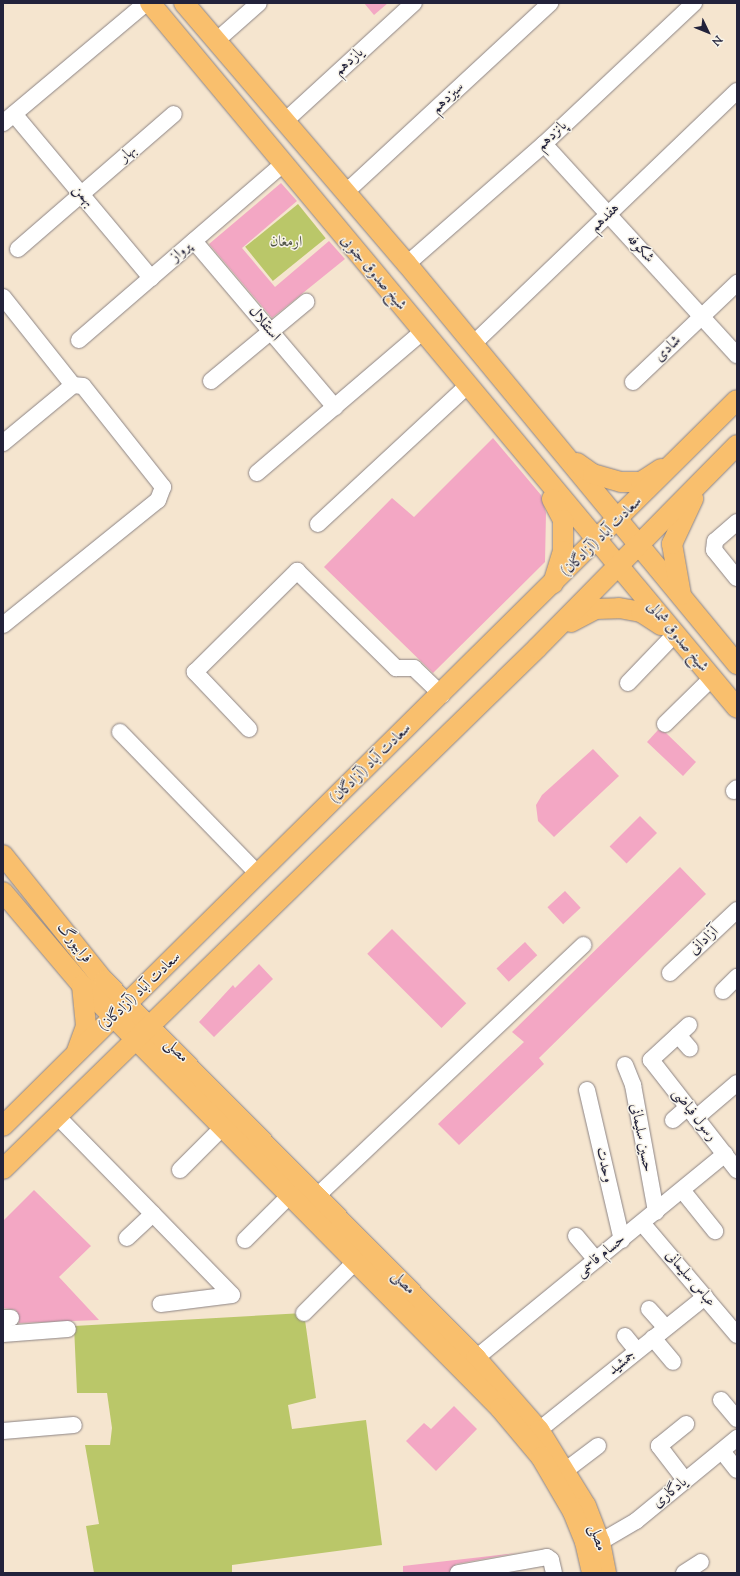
<!DOCTYPE html>
<html>
<head>
<meta charset="utf-8">
<style>
	body { margin:0 }
	#map { position:relative; width:740px; height:1576px; overflow:hidden; background:#f5e5cf; font-family:"Sorts Mill Goudy",Amiri,serif }
	div>[style] { position:absolute }
	.green>* { inset:0; background:#bac769; transform-origin:0 0 }
	.building>* { inset:0; background:#f3a7c4; transform-origin:0 0 }
	.roads { filter:drop-shadow(0 0 1px #8c8485) drop-shadow(0 0 1px #8c8485) }
	.minor>* { height:16px; margin:-8px; padding:0 8px; transform-origin:8px; border-radius:8px; background:#fff }
	.major>* { height:20px; margin:-10px; padding:0 10px; transform-origin:10px; border-radius:10px; background:#f9bf6d }
	span { translate:-50% -50%; white-space:nowrap; text-align:center; line-height:1.15; -webkit-text-stroke:3px #f7f3e8; paint-order:stroke }
	.street-label { font-size:15px; color:#22223b }
	.park-label { font-size:15px; color:#505449 }
	.frame { position:absolute; inset:0; border:4px solid #22223b; pointer-events:none }
	.north { position:absolute; left:688px; top:12px; width:40px; height:40px; -webkit-text-stroke:3px #f7f3e8; paint-order:stroke; rotate:133deg; font-size:11px; font-weight:700; line-height:16px; text-align:center; color:#22223b }
	.north::after { content:''; display:block; margin:auto; width:14px; height:18px; background:#22223b; clip-path:polygon(50% 0,100% 100%,50% 72%,0 100%) }
</style>
</head>
<body>
<div id="map">
	<div class="green">
		<i style="left:298px;top:204px;width:44px;height:68px;rotate:51deg"></i>
		<i style="clip-path:polygon(304px 1313px,316px 1398px,288px 1405px,292px 1429px,366px 1420px,382px 1545px,232px 1565px,232px 1573px,94px 1573px,86px 1526px,99px 1524px,85px 1445px,110px 1445px,112px 1428px,107px 1393px,77px 1393px,74px 1326px)"></i>
	</div>
	<div class="building">
		<i style="clip-path:polygon(364px 3px,388px 3px,374px 15px)"></i>
		<i style="clip-path:polygon(281px 183px,297px 201px,242px 248px,275px 287px,329px 241px,345px 259px,272px 318px,209px 244px)"></i>
		<i style="clip-path:polygon(493px 438px,541px 495px,546px 513px,545px 562px,433px 673px,324px 567px,392px 498px,414px 517px)"></i>
		<i style="clip-path:polygon(658px 730px,666px 733px,696px 762px,683px 776px,647px 742px)"></i>
		<i style="clip-path:polygon(593px 749px,619px 776px,554px 837px,538px 821px,536px 805px,542px 795px)"></i>
		<i style="left:640px;top:816px;width:24px;height:43px;rotate:45deg"></i>
		<i style="clip-path:polygon(680px 867px,706px 894px,539px 1058px,544px 1064px,459px 1145px,438px 1124px,524px 1042px,512px 1032px)"></i>
		<i style="left:565px;top:891px;width:23px;height:24px;rotate:47deg"></i>
		<i style="left:392px;top:929px;width:105px;height:35px;rotate:45deg"></i>
		<i style="left:525px;top:942px;width:18px;height:39px;rotate:47deg"></i>
		<i style="clip-path:polygon(259px 964px,273px 979px,214px 1037px,199px 1022px,233px 985px,235px 988px)"></i>
		<i style="clip-path:polygon(34px 1190px,91px 1246px,59px 1277px,99px 1320px,19px 1323px,16px 1310px,3px 1308px,3px 1221px)"></i>
		<i style="clip-path:polygon(454px 1406px,477px 1429px,436px 1471px,406px 1441px,424px 1423px,431px 1429px)"></i>
		<i style="clip-path:polygon(517px 1553px,456px 1564px,449px 1573px,403px 1573px,403px 1566px)"></i>
	</div>
	<div class="roads">
		<div class="minor">
			<i style="left:216px;top:41px;width:57px;rotate:-41.5deg"></i>
			<i style="left:14px;top:114px;width:214px;rotate:50.1deg"></i>
			<i style="left:285px;top:121px;width:175px;rotate:-42.5deg"></i>
			<i style="left:3px;top:123px;width:187px;rotate:-40deg"></i>
			<i style="left:544px;top:144px;width:286px;rotate:47.6deg"></i>
			<i style="left:345px;top:193px;width:280px;rotate:-42.8deg"></i>
			<i style="left:194px;top:241px;width:218px;rotate:49.7deg"></i>
			<i style="left:18px;top:249px;width:206px;rotate:-40.9deg"></i>
			<i style="left:407px;top:264px;width:182px;rotate:-41.2deg"></i>
			<i style="left:544px;top:144px;width:206px;rotate:-43.2deg"></i>
			<i style="left:3px;top:297px;width:112px;rotate:51.5deg"></i>
			<i style="left:79px;top:340px;width:269px;rotate:-40.8deg"></i>
			<i style="left:472px;top:345px;width:367px;rotate:-43.8deg"></i>
			<i style="left:211px;top:381px;width:124px;rotate:-39.7deg"></i>
			<i style="left:633px;top:382px;width:144px;rotate:-43.6deg"></i>
			<i style="left:3px;top:443px;width:91px;rotate:-39.6deg"></i>
			<i style="left:73px;top:385px;width:10px;rotate:6deg"></i>
			<i style="left:83px;top:386px;width:129px;rotate:51.6deg"></i>
			<i style="left:163px;top:487px;width:14px;rotate:111deg"></i>
			<i style="left:158px;top:500px;width:199px;rotate:141.1deg"></i>
			<i style="left:257px;top:473px;width:217px;rotate:-40.5deg"></i>
			<i style="left:737px;top:522px;width:29px;rotate:139deg"></i>
			<i style="left:715px;top:541px;width:9px;rotate:96deg"></i>
			<i style="left:714px;top:550px;width:36px;rotate:51deg"></i>
			<i style="left:318px;top:524px;width:203px;rotate:-42.8deg"></i>
			<i style="left:628px;top:683px;width:68px;rotate:-46.2deg"></i>
			<i style="left:665px;top:724px;width:66px;rotate:-44.4deg"></i>
			<i style="left:249px;top:729px;width:79px;rotate:-133.5deg"></i>
			<i style="left:195px;top:672px;width:144px;rotate:-44.7deg"></i>
			<i style="left:297px;top:571px;width:139px;rotate:44.4deg"></i>
			<i style="left:396px;top:668px;width:18px"></i>
			<i style="left:414px;top:668px;width:39px;rotate:44deg"></i>
			<i style="left:120px;top:732px;width:199px;rotate:45.8deg"></i>
			<i style="left:734px;top:791px;width:4px;rotate:-45deg"></i>
			<i style="left:670px;top:973px;width:92px;rotate:-43.2deg"></i>
			<i style="left:723px;top:991px;width:20px;rotate:-45deg"></i>
			<i style="left:689px;top:1025px;width:52px;rotate:137.4deg"></i>
			<i style="left:651px;top:1060px;width:140px;rotate:52deg"></i>
			<i style="left:678px;top:1035px;width:18px;rotate:49deg"></i>
			<i style="left:625px;top:1065px;width:22px;rotate:68deg"></i>
			<i style="left:633px;top:1085px;width:129px;rotate:79.7deg"></i>
			<i style="left:587px;top:1090px;width:154px;rotate:76.9deg"></i>
			<i style="left:57px;top:1116px;width:137px;rotate:45.6deg"></i>
			<i style="left:696px;top:1118px;width:54px;rotate:-40.5deg"></i>
			<i style="left:673px;top:1120px;width:20px;rotate:-41deg"></i>
			<i style="left:180px;top:1170px;width:62px;rotate:-45deg"></i>
			<i style="left:682px;top:1190px;width:53px;rotate:51.2deg"></i>
			<i style="left:317px;top:1196px;width:366px;rotate:-43.3deg"></i>
			<i style="left:642px;top:1223px;width:147px;rotate:49.7deg"></i>
			<i style="left:576px;top:1236px;width:31px;rotate:50deg"></i>
			<i style="left:127px;top:1238px;width:35px;rotate:-43deg"></i>
			<i style="left:153px;top:1214px;width:113px;rotate:45.7deg"></i>
			<i style="left:232px;top:1295px;width:72px;rotate:172.8deg"></i>
			<i style="left:245px;top:1240px;width:65px;rotate:-45deg"></i>
			<i style="left:649px;top:1309px;width:25px;rotate:48deg"></i>
			<i style="left:304px;top:1313px;width:74px;rotate:-45deg"></i>
			<i style="left:3px;top:1318px;width:8px"></i>
			<i style="left:3px;top:1334px;width:65px;rotate:-4.4deg"></i>
			<i style="left:625px;top:1336px;width:19px;rotate:51deg"></i>
			<i style="left:653px;top:1338px;width:31px;rotate:50deg"></i>
			<i style="left:476px;top:1358px;width:322px;rotate:-39.3deg"></i>
			<i style="left:721px;top:1400px;width:25px;rotate:50deg"></i>
			<i style="left:539px;top:1430px;width:213px;rotate:-38.7deg"></i>
			<i style="left:3px;top:1431px;width:71px;rotate:-4.8deg"></i>
			<i style="left:722px;top:1451px;width:24px;rotate:52deg"></i>
			<i style="left:566px;top:1470px;width:40px;rotate:-37deg"></i>
			<i style="left:685px;top:1480px;width:43px;rotate:-127.4deg"></i>
			<i style="left:659px;top:1446px;width:35px;rotate:-39deg"></i>
			<i style="left:600px;top:1542px;width:42px;rotate:-30.3deg"></i>
			<i style="left:636px;top:1521px;width:131px;rotate:-39.4deg"></i>
			<i style="left:458px;top:1573px;width:90px;rotate:-10.2deg"></i>
			<i style="left:547px;top:1557px;width:5px;rotate:37deg"></i>
			<i style="left:551px;top:1560px;width:13px;rotate:77deg"></i>
			<i style="left:684px;top:1573px;width:20px;rotate:-33deg"></i>
		</div>
		<div class="major">
			<i style="left:150px;top:3px;width:917px;rotate:50.22deg"></i>
			<i style="left:184px;top:3px;width:343px;rotate:49.5deg"></i>
			<i style="left:407px;top:264px;width:519px;rotate:50.48deg"></i>
			<i style="left:577px;top:463px;width:19px;rotate:35deg"></i>
			<i style="left:593px;top:474px;width:29px;rotate:16deg"></i>
			<i style="left:621px;top:482px;width:20px"></i>
			<i style="left:641px;top:482px;width:24px;rotate:-33deg"></i>
			<i style="left:552px;top:499px;width:24px;rotate:62deg"></i>
			<i style="left:563px;top:520px;width:31px;rotate:90deg"></i>
			<i style="left:563px;top:551px;width:34px;rotate:107deg"></i>
			<i style="left:681px;top:595px;width:52px;rotate:-100deg"></i>
			<i style="left:672px;top:544px;width:50px;rotate:-65deg"></i>
			<i style="left:571px;top:622px;width:27px;rotate:-28deg"></i>
			<i style="left:595px;top:609px;width:24px;rotate:-2deg"></i>
			<i style="left:619px;top:608px;width:22px;rotate:10deg"></i>
			<i style="left:641px;top:612px;width:24px;rotate:33deg"></i>
			<i style="left:3px;top:855px;width:161px;rotate:51.3deg"></i>
			<i style="left:104px;top:981px;width:530px;rotate:45.38deg"></i>
			<i style="left:476px;top:1358px;width:96px;rotate:48.8deg"></i>
			<i style="left:539px;top:1430px;width:89px;rotate:58.3deg"></i>
			<i style="left:586px;top:1506px;width:39px;rotate:69deg"></i>
			<i style="left:600px;top:1542px;width:32px;rotate:79deg"></i>
			<i style="left:3px;top:892px;width:122px;rotate:49.7deg"></i>
			<i style="left:82px;top:985px;width:595px;rotate:45.34deg"></i>
			<i style="left:500px;top:1408px;width:64px;rotate:50.1deg"></i>
			<i style="left:541px;top:1457px;width:64px;rotate:59.8deg"></i>
			<i style="left:573px;top:1512px;width:32px;rotate:68deg"></i>
			<i style="left:585px;top:1542px;width:32px;rotate:77deg"></i>
			<i style="left:77px;top:1051px;width:27px;rotate:-70deg"></i>
			<i style="left:86px;top:1026px;width:41px;rotate:-95.6deg"></i>
			<i style="left:3px;top:1126px;width:1032px;rotate:-44.69deg"></i>
			<i style="left:3px;top:1169px;width:746px;rotate:-44.29deg"></i>
			<i style="left:537px;top:648px;width:285px;rotate:-45.4deg"></i>
		</div>
	</div>
	<div class="street-label">
		<span style="left:349px;top:62px;rotate:-42deg">یازدهم</span>
		<span style="left:448px;top:98px;rotate:-43deg">سیزدهم</span>
		<span style="left:552px;top:136px;rotate:-43deg">پانزدهم</span>
		<span style="left:128px;top:154px;rotate:-41deg">بهار</span>
		<span style="left:83px;top:196px;rotate:50deg">بهمن</span>
		<span style="left:605px;top:218px;rotate:-44deg">هفدهم</span>
		<span style="left:640px;top:249px;rotate:48deg">شکوفه</span>
		<span style="left:181px;top:252px;rotate:-41deg">پرواز</span>
		<span style="left:373px;top:273px;rotate:50deg">شیخ صدوق جنوبی</span>
		<span style="left:264px;top:324px;rotate:50deg">استقلال</span>
		<span style="left:668px;top:349px;rotate:-43deg">شادی</span>
		<span style="left:602px;top:537px;rotate:-45deg">سعادت آباد (آزادگان)</span>
		<span style="left:677px;top:637px;rotate:50deg">شیخ صدوق شمالی</span>
		<span style="left:371px;top:764px;rotate:-45deg">سعادت آباد (آزادگان)</span>
		<span style="left:704px;top:941px;rotate:-43deg">آزادانی</span>
		<span style="left:74px;top:943px;rotate:52deg">فرایبورگ</span>
		<span style="left:140px;top:992px;rotate:-44deg">سعادت آباد (آزادگان)</span>
		<span style="left:176px;top:1051px;rotate:45deg">مصلی</span>
		<span style="left:694px;top:1115px;rotate:52deg">رسول فیاضی</span>
		<span style="left:641px;top:1138px;rotate:79deg">حسین سلیمانی</span>
		<span style="left:604px;top:1165px;rotate:77deg">وحدت</span>
		<span style="left:601px;top:1256px;rotate:-39deg">حسام قاسمی</span>
		<span style="left:690px;top:1279px;rotate:50deg">عباس سلیمانی</span>
		<span style="left:403px;top:1283px;rotate:46deg">مصلی</span>
		<span style="left:622px;top:1363px;rotate:-39deg">جمشید</span>
		<span style="left:670px;top:1493px;rotate:-39deg">یادگاری</span>
		<span style="left:597px;top:1538px;rotate:72deg">مصلی</span>
	</div>
	<div class="park-label">
		<span style="left:286px;top:243px">ارمغان</span>
	</div>
	<div class="frame"></div>
	<div class="north">N</div>
</div>
</body>
</html>
